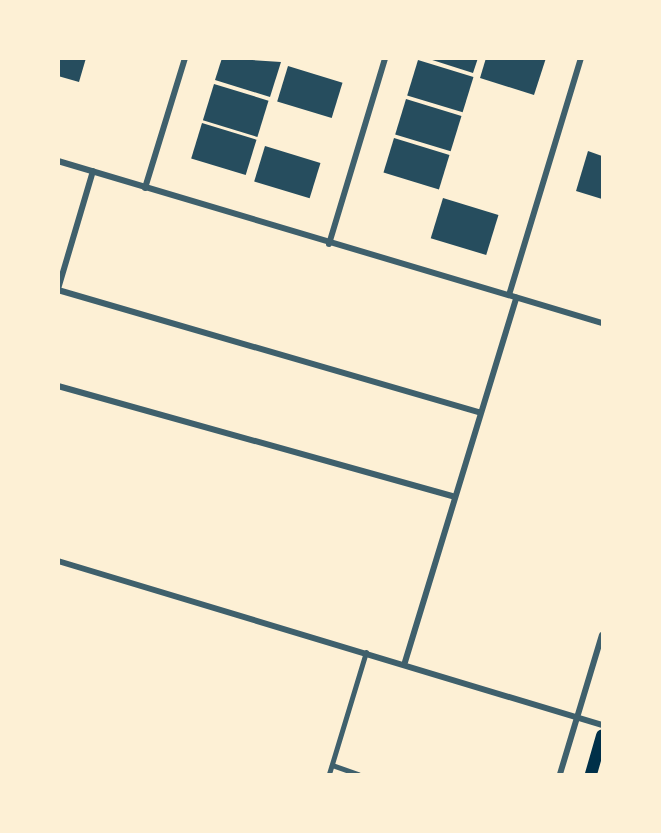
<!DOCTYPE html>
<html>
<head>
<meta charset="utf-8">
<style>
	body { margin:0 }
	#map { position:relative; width:661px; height:833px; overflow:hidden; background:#fdf0d5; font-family:Roboto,sans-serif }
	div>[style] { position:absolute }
	.building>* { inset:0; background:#264d5e; transform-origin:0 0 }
	.service>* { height:4.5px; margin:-2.25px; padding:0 2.25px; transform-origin:2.25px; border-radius:2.25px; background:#3f606c }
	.minor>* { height:6px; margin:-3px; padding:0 3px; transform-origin:3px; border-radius:3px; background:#3f606c }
	.secondary>* { height:12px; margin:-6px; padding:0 6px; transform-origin:6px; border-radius:6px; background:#003049 }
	span { translate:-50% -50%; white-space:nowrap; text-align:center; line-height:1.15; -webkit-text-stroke:4.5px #fdf0d5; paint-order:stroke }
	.frame { position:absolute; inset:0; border:60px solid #fdf0d5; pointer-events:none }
</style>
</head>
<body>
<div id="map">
	<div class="building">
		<i style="clip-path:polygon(58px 58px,86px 58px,79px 82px,58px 76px)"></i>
		<i style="clip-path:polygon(222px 58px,281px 62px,270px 97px,215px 80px)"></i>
		<i style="clip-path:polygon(426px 58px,478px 58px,473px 73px)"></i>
		<i style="clip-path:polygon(486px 58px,546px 58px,534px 95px,480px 78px)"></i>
		<i style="left:418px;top:60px;width:58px;height:37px;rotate:17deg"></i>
		<i style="left:288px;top:66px;width:57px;height:37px;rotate:17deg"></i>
		<i style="left:214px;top:84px;width:57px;height:38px;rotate:17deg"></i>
		<i style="left:406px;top:99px;width:58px;height:37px;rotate:17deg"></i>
		<i style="left:202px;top:123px;width:57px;height:37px;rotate:17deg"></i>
		<i style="left:394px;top:138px;width:58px;height:36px;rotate:17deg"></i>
		<i style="left:265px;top:146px;width:58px;height:37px;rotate:17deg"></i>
		<i style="clip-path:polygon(588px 151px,602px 156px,602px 199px,576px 191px)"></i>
		<i style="left:443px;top:198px;width:58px;height:42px;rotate:17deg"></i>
	</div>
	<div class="service">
		<i style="left:332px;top:765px;width:28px;rotate:19deg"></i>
		<i style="left:329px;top:774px;width:127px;rotate:-73.1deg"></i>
	</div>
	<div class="minor">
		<i style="left:58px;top:161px;width:568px;rotate:16.58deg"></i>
		<i style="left:145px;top:188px;width:136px;rotate:-72.9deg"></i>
		<i style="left:329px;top:244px;width:194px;rotate:-73.2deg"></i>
		<i style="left:58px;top:289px;width:123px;rotate:-73.5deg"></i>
		<i style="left:58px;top:290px;width:438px;rotate:16.2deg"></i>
		<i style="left:509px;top:295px;width:248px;rotate:-73.1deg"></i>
		<i style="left:58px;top:386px;width:410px;rotate:15.6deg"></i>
		<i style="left:58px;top:561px;width:568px;rotate:16.78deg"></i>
		<i style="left:405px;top:662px;width:381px;rotate:-73deg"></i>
		<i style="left:560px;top:774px;width:145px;rotate:-73.2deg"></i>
	</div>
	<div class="secondary">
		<i style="left:591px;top:774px;width:40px;rotate:-74deg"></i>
	</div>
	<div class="frame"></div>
</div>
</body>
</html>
